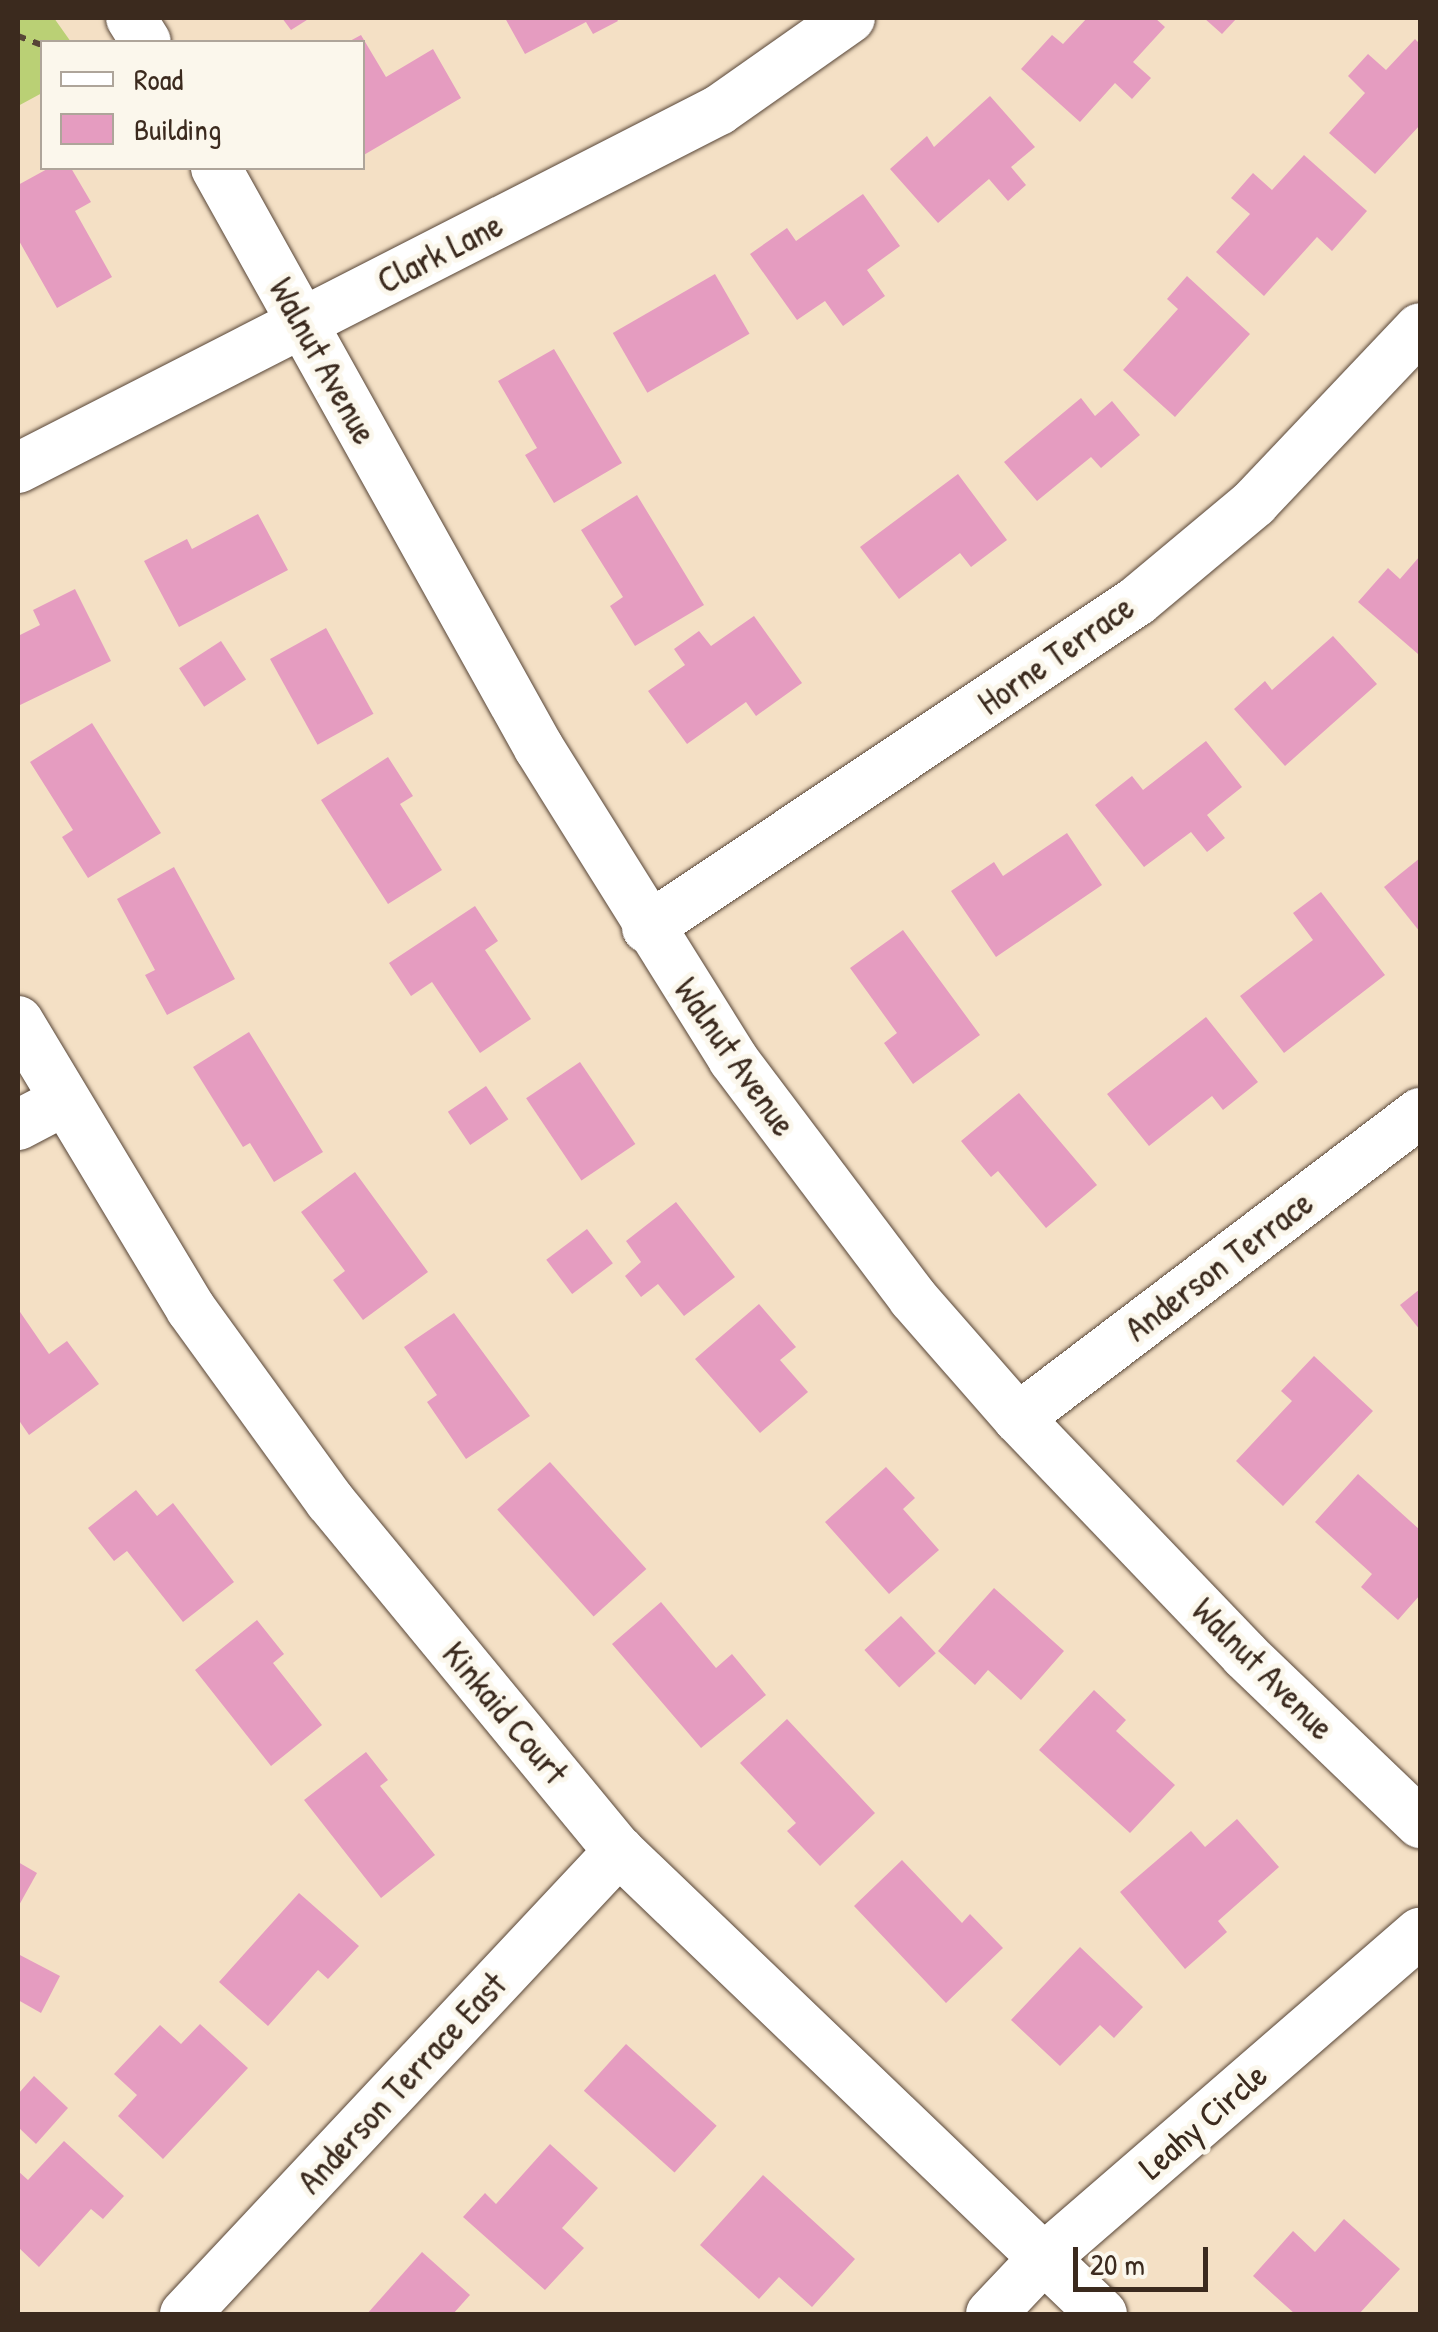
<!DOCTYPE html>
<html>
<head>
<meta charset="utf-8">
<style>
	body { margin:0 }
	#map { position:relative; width:1438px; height:2332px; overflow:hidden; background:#f4e0c5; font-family:"Patrick Hand",sans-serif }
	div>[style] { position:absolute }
	.green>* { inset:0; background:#bad075 }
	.building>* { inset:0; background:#e59cc0; transform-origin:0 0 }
	.path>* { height:6px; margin-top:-3px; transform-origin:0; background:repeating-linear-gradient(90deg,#574537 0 8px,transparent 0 16px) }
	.roads { filter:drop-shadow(0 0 2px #574537) drop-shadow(0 0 2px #574537) }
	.street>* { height:50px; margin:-25px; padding:0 25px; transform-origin:25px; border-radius:25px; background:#fff }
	span { translate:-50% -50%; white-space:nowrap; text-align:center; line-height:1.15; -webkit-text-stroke:10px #fbf7ec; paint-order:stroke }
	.street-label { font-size:35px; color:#3b2a1e }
	.frame { position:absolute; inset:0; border:20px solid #3b2a1e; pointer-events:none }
	.legend { position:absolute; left:40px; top:40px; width:325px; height:130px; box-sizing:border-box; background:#fbf7ec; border:2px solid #aea59a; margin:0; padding:12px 18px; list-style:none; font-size:30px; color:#3b2a1e }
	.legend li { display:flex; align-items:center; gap:20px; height:50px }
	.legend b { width:50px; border:2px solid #aea59a }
	.scale { position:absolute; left:1073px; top:2247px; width:135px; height:45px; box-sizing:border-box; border:5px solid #3b2a1e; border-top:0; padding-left:12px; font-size:30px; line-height:35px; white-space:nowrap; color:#3b2a1e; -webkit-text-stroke:8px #fbf7ec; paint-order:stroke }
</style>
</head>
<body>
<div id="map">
	<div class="green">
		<i style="clip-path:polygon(18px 18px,54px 18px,71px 42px,42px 42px,42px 93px,18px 106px)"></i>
	</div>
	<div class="building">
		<i style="clip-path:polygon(282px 18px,310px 18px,291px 30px)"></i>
		<i style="clip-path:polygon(505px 18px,616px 18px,618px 21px,593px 34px,586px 22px,525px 54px)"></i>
		<i style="clip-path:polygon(1087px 18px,1155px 18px,1165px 27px,1133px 62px,1151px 78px,1132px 99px,1115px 83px,1080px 122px,1021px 69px,1052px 35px,1063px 44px)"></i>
		<i style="clip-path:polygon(1204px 18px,1237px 18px,1222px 34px)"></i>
		<i style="clip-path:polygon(361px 35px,386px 77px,433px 49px,461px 98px,362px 156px,362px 42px,348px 42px)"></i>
		<i style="clip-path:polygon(1415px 39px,1420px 44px,1420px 125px,1375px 174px,1329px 133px,1365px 93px,1348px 76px,1368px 54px,1386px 70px)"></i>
		<i style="clip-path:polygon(990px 96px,1035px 147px,1011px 167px,1026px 185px,1008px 201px,989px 179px,938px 223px,890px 169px,927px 136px,934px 147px)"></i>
		<i style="clip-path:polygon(1304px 155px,1367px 211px,1332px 251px,1317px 237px,1264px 296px,1216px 252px,1250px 214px,1231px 198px,1253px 173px,1272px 190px)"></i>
		<i style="clip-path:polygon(49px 168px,71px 168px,91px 202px,75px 211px,112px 277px,57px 308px,18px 239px,18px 185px)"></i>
		<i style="clip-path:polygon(863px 194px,900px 246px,867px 270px,885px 296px,843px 326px,825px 301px,797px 320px,750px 254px,787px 228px,796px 241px)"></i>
		<i style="left:715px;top:274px;width:69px;height:118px;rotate:60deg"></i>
		<i style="clip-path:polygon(1187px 276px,1250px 334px,1175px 417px,1123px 370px,1178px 309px,1167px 299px)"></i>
		<i style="clip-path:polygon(554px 349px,622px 463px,554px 503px,525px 455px,537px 448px,498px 381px)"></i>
		<i style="clip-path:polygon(1081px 398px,1095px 416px,1112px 401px,1140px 435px,1101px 468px,1091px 457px,1037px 501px,1004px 462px)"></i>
		<i style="clip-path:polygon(958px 474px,1007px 540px,971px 567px,960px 553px,899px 599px,860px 547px)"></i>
		<i style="clip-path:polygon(637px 495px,704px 605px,635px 646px,610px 606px,623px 597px,581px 530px)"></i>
		<i style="clip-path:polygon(258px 514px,288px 570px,179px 627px,144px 561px,187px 539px,192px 549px)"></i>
		<i style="clip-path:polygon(1420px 556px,1420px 651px,1418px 654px,1358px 602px,1388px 568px,1400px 579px)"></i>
		<i style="clip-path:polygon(75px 589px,111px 661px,18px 706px,18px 636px,40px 625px,33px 610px)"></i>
		<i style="clip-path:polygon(754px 616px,802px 683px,756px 716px,746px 702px,687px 744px,648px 691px,685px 665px,674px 649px,699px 631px,711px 646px)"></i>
		<i style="left:326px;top:628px;width:98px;height:64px;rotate:61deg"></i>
		<i style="clip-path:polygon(1333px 636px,1377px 684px,1285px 766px,1234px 709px,1265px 681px,1272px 690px)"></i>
		<i style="left:221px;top:641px;width:46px;height:50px;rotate:57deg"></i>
		<i style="clip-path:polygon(92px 723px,161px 833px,88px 878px,62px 837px,73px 830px,30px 762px)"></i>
		<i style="clip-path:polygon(1206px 741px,1242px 787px,1207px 815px,1225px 838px,1207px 852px,1191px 832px,1144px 867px,1095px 805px,1132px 776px,1143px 790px)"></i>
		<i style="clip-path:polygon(388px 757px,413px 796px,400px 804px,442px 870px,388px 904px,321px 800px)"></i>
		<i style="clip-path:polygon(1067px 833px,1102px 885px,996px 957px,951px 891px,994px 862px,1003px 876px)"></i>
		<i style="clip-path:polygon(1420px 858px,1420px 932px,1384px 887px)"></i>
		<i style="clip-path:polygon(174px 867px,235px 979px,167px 1015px,145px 975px,155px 970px,117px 899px)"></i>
		<i style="clip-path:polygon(1321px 892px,1385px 975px,1284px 1053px,1240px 996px,1313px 940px,1293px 913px)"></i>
		<i style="clip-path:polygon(475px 906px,498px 941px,485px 950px,531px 1019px,480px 1053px,432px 982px,411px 996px,389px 963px)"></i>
		<i style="clip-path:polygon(903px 930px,980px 1035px,913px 1084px,884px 1043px,897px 1033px,850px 968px)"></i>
		<i style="clip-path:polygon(1206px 1017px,1258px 1082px,1223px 1110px,1212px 1096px,1149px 1146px,1107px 1094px)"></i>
		<i style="clip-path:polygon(249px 1032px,323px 1152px,274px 1182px,250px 1143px,243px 1147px,193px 1067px)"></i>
		<i style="left:580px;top:1062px;width:99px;height:65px;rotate:56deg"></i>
		<i style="left:486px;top:1086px;width:40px;height:46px;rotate:56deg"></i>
		<i style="clip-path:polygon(1019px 1093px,1097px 1185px,1046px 1228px,998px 1171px,991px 1177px,961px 1141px)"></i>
		<i style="clip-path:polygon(355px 1172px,428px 1272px,363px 1320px,333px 1280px,345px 1271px,301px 1212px)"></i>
		<i style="clip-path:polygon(676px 1202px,735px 1277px,684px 1316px,658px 1284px,641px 1297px,625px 1276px,641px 1262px,626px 1241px)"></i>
		<i style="left:587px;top:1229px;width:43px;height:51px;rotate:53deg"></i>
		<i style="clip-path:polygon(1420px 1289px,1420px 1330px,1400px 1305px)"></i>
		<i style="clip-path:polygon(759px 1304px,796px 1347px,780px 1360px,808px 1392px,760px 1433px,695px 1359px)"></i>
		<i style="clip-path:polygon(18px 1309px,49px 1354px,67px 1341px,99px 1384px,29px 1435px,18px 1419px)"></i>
		<i style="clip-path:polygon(454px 1313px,530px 1416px,466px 1459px,427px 1402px,437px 1395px,404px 1347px)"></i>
		<i style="clip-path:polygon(1314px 1356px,1373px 1411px,1283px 1506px,1236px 1461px,1292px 1401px,1281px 1391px)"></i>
		<i style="left:550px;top:1462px;width:144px;height:71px;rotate:48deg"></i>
		<i style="clip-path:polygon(886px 1467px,915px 1498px,903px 1509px,939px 1550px,889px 1594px,825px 1522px)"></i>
		<i style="clip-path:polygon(1358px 1474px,1420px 1530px,1420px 1595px,1398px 1620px,1361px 1587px,1372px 1574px,1315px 1522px)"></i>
		<i style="clip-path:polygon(136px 1490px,157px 1516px,173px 1503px,234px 1582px,183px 1622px,127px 1551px,114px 1561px,88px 1528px)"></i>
		<i style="clip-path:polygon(994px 1588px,1064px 1651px,1021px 1700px,988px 1670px,975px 1685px,938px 1651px)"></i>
		<i style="clip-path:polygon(661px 1602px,716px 1668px,732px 1654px,766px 1695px,701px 1748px,612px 1644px)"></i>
		<i style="left:901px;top:1616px;width:51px;height:50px;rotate:47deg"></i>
		<i style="clip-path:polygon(257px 1620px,284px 1654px,273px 1663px,322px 1725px,271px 1766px,195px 1670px)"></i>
		<i style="clip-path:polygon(1094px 1690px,1126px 1720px,1116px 1731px,1175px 1785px,1130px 1833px,1039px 1750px)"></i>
		<i style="clip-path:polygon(787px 1719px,875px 1813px,820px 1866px,787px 1831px,796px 1823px,740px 1763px)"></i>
		<i style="clip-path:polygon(366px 1752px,388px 1780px,380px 1786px,435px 1855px,381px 1898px,304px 1800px)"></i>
		<i style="clip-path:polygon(1237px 1819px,1279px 1867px,1218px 1921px,1227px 1932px,1185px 1969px,1120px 1892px,1191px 1831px,1205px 1847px)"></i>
		<i style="clip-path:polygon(902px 1860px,962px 1923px,970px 1914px,1003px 1948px,946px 2003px,854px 1906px)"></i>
		<i style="clip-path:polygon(18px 1862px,37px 1873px,18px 1907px)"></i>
		<i style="clip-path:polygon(299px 1893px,359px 1946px,328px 1979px,318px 1970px,268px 2026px,219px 1982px)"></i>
		<i style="clip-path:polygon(1080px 1947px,1143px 2007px,1114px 2038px,1100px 2025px,1060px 2066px,1011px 2020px)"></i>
		<i style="clip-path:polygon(18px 1954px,60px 1976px,41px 2013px,18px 2000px)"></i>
		<i style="clip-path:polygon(200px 2024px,248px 2068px,163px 2159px,118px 2116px,137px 2095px,114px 2074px,160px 2025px,181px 2044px)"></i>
		<i style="left:626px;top:2044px;width:122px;height:63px;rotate:42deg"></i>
		<i style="clip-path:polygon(34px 2076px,68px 2108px,36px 2144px,18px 2127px,18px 2094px)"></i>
		<i style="clip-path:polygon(64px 2141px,124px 2196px,103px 2219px,91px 2209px,39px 2267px,18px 2247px,18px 2171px,28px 2180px)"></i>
		<i style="clip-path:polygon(550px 2144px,598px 2188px,562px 2228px,584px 2248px,545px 2290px,463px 2217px,485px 2193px,496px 2204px)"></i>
		<i style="clip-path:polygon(763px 2175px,855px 2259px,812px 2307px,779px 2277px,759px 2299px,700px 2245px)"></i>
		<i style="clip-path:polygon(1344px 2219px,1400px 2269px,1359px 2314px,1295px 2314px,1253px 2276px,1293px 2231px,1315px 2252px)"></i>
		<i style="clip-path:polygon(422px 2252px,470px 2295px,453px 2314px,367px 2314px)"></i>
	</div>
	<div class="path">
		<i style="left:18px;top:36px;width:26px;rotate:21deg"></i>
	</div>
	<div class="roads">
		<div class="street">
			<i style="left:131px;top:18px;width:28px;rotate:58deg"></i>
			<i style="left:216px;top:168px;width:664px;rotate:60.89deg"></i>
			<i style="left:539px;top:748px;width:367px;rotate:58deg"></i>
			<i style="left:733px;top:1059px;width:299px;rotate:53deg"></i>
			<i style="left:913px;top:1298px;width:159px;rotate:48.8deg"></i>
			<i style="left:1018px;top:1418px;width:328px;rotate:46.2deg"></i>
			<i style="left:1245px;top:1655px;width:243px;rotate:43.8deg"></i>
			<i style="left:18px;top:468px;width:787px;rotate:-27.05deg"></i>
			<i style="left:719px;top:110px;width:160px;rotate:-35.1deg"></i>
			<i style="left:647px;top:928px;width:589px;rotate:-33.72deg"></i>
			<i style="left:1137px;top:601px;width:153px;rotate:-39.9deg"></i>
			<i style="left:1254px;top:503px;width:241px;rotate:-46.5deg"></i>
			<i style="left:18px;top:1021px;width:336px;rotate:59deg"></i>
			<i style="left:191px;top:1309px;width:237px;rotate:54.1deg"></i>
			<i style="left:330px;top:1501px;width:454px;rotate:50.5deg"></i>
			<i style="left:619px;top:1851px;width:669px;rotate:43.79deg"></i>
			<i style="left:18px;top:1125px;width:50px;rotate:-27.6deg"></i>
			<i style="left:1018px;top:1418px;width:505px;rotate:-37.19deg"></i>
			<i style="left:185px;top:2314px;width:635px;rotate:-46.85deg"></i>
			<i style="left:991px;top:2314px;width:74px;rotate:-46.6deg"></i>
			<i style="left:1042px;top:2260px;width:500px;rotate:-40.9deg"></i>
		</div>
	</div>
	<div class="street-label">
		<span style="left:440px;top:253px;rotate:-27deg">Clark Lane</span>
		<span style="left:323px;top:361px;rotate:61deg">Walnut Avenue</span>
		<span style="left:1056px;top:655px;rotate:-35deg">Horne Terrace</span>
		<span style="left:735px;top:1057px;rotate:55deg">Walnut Avenue</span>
		<span style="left:1219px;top:1266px;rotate:-37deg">Anderson Terrace</span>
		<span style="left:1263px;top:1669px;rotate:45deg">Walnut Avenue</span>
		<span style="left:505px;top:1713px;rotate:50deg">Kinkaid Court</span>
		<span style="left:402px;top:2083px;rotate:-47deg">Anderson Terrace East</span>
		<span style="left:1203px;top:2121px;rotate:-41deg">Leahy Circle</span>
	</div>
	<div class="frame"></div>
	<ul class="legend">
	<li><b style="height:12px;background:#fff"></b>Road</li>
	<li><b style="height:28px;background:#e59cc0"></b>Building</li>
	</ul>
	<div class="scale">20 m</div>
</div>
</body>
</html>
